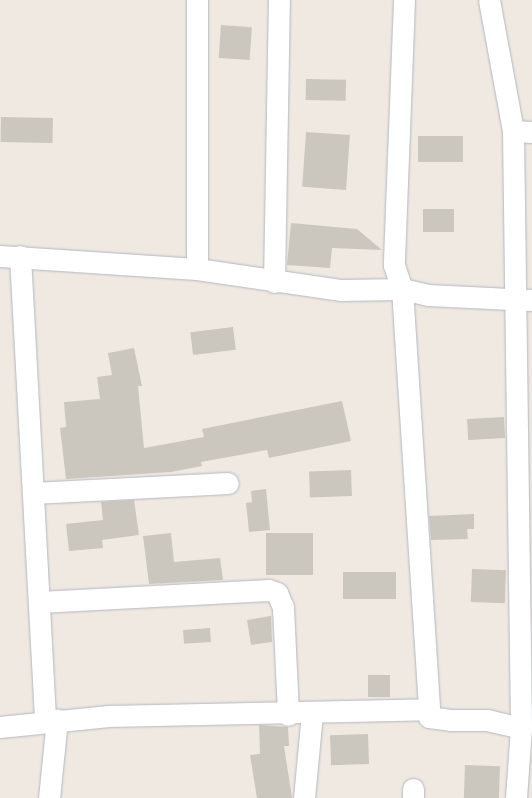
<!DOCTYPE html>
<html>
<head>
<meta charset="utf-8">
<style>
	body { margin:0 }
	#map { position:relative; width:532px; height:798px; overflow:hidden; background:#efe9e1; font-family:"IBM Plex Sans",sans-serif }
	div>[style] { position:absolute }
	.building>* { inset:0; background:#cbc7bf; transform-origin:0 0 }
	.roads { filter:drop-shadow(0 0 1px #b4b7c1) drop-shadow(0 0 1px #b4b7c1) }
	.minor>* { height:21px; margin:-10.5px; padding:0 10.5px; transform-origin:10.5px; border-radius:10.5px; background:#fff }
	span { translate:-50% -50%; white-space:nowrap; text-align:center; line-height:1.15; -webkit-text-stroke:4.5px #fff; paint-order:stroke }
</style>
</head>
<body>
<div id="map">
	<div class="building">
		<i style="left:221px;top:25px;width:31px;height:33px;rotate:4deg"></i>
		<i style="left:306px;top:79px;width:40px;height:21px;rotate:1deg"></i>
		<i style="left:1px;top:117px;width:52px;height:25px;rotate:1deg"></i>
		<i style="left:306px;top:132px;width:44px;height:55px;rotate:4deg"></i>
		<i style="left:418px;top:136px;width:45px;height:26px"></i>
		<i style="left:454px;top:209px;width:23px;height:31px;rotate:90deg"></i>
		<i style="clip-path:polygon(291px 223px,357px 229px,382px 250px,332px 248px,330px 268px,287px 265px)"></i>
		<i style="left:233px;top:327px;width:23px;height:43px;rotate:83deg"></i>
		<i style="clip-path:polygon(134px 348px,142px 386px,138px 386px,144px 448px,204px 437px,202px 429px,342px 401px,351px 441px,269px 458px,267px 450px,201px 462px,202px 466px,171px 472px,66px 479px,60px 428px,66px 427px,64px 402px,100px 399px,97px 377px,112px 375px,108px 353px)"></i>
		<i style="left:504px;top:417px;width:21px;height:37px;rotate:87deg"></i>
		<i style="left:351px;top:470px;width:26px;height:42px;rotate:88deg"></i>
		<i style="clip-path:polygon(266px 489px,270px 530px,249px 532px,246px 503px,252px 502px,251px 491px)"></i>
		<i style="clip-path:polygon(134px 500px,139px 535px,102px 540px,103px 548px,69px 551px,66px 524px,103px 520px,101px 502px)"></i>
		<i style="clip-path:polygon(474px 514px,474px 529px,467px 529px,468px 539px,431px 540px,429px 516px)"></i>
		<i style="clip-path:polygon(171px 533px,174px 562px,220px 558px,223px 580px,149px 584px,143px 536px)"></i>
		<i style="left:313px;top:533px;width:42px;height:47px;rotate:90deg"></i>
		<i style="left:472px;top:569px;width:34px;height:33px;rotate:2deg"></i>
		<i style="left:396px;top:572px;width:27px;height:53px;rotate:90deg"></i>
		<i style="clip-path:polygon(271px 616px,272px 642px,251px 645px,247px 620px)"></i>
		<i style="left:210px;top:628px;width:14px;height:27px;rotate:86deg"></i>
		<i style="left:390px;top:675px;width:22px;height:22px;rotate:90deg"></i>
		<i style="clip-path:polygon(259px 725px,288px 727px,289px 746px,284px 746px,292px 798px,257px 798px,250px 755px,260px 754px)"></i>
		<i style="left:368px;top:734px;width:30px;height:38px;rotate:88deg"></i>
		<i style="left:465px;top:765px;width:35px;height:33px;rotate:2deg"></i>
	</div>
	<div class="roads">
		<div class="minor">
			<i style="left:404px;top:0;width:265px;rotate:92.2deg"></i>
			<i style="left:394px;top:265px;width:25px;rotate:72deg"></i>
			<i style="left:402px;top:289px;width:421px;rotate:86.3deg"></i>
			<i style="left:489px;top:0;width:133px;rotate:79.6deg"></i>
			<i style="left:513px;top:131px;width:597px;rotate:89.23deg"></i>
			<i style="left:521px;top:728px;width:70px;rotate:94.1deg"></i>
			<i style="left:513px;top:131px;width:19px;rotate:3deg"></i>
			<i style="left:0;top:256px;width:197px;rotate:3.8deg"></i>
			<i style="left:197px;top:269px;width:146px;rotate:8.3deg"></i>
			<i style="left:341px;top:290px;width:61px;rotate:-0.9deg"></i>
			<i style="left:402px;top:289px;width:27px;rotate:13deg"></i>
			<i style="left:428px;top:295px;width:104px;rotate:2.8deg"></i>
			<i style="left:20px;top:256px;width:465px;rotate:86.9deg"></i>
			<i style="left:197px;top:269px;width:269px;rotate:-90deg"></i>
			<i style="left:274px;top:282px;width:282px;rotate:-89deg"></i>
			<i style="left:33px;top:493px;width:195px;rotate:-2.9deg"></i>
			<i style="left:39px;top:602px;width:230px;rotate:-3deg"></i>
			<i style="left:269px;top:590px;width:9px;rotate:21deg"></i>
			<i style="left:277px;top:593px;width:15px;rotate:67deg"></i>
			<i style="left:283px;top:607px;width:108px;rotate:87.3deg"></i>
			<i style="left:0;top:727px;width:109px;rotate:-5.8deg"></i>
			<i style="left:108px;top:716px;width:321px;rotate:-1.2deg"></i>
			<i style="left:429px;top:709px;width:8px;rotate:90deg"></i>
			<i style="left:429px;top:717px;width:21px;rotate:8deg"></i>
			<i style="left:450px;top:720px;width:37px"></i>
			<i style="left:487px;top:720px;width:35px;rotate:13deg"></i>
			<i style="left:49px;top:798px;width:79px;rotate:-84.2deg"></i>
			<i style="left:304px;top:798px;width:84px;rotate:-84.6deg"></i>
			<i style="left:413px;top:798px;width:9px;rotate:-90deg"></i>
		</div>
	</div>
</div>
</body>
</html>
